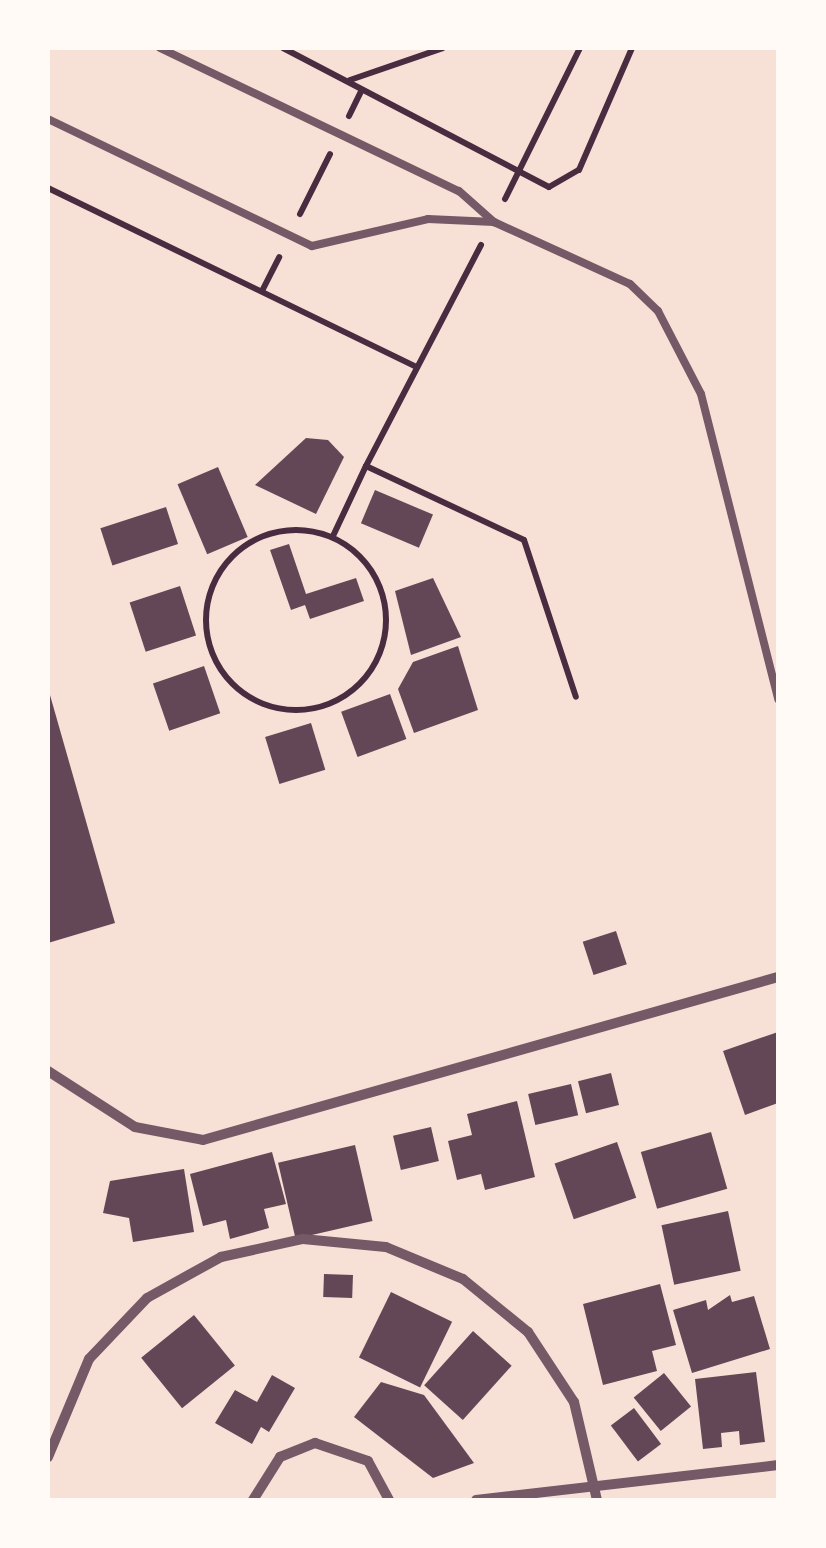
<!DOCTYPE html>
<html>
<head>
<meta charset="utf-8">
<style>
	body { margin:0 }
	#map { position:relative; width:826px; height:1548px; overflow:hidden; background:#f7e1d7; font-family:"Open Sans",sans-serif }
	div>[style] { position:absolute }
	.building>* { inset:0; background:#644757; transform-origin:0 0 }
	.path>* { height:6px; margin:-3px; padding:0 3px; transform-origin:3px; border-radius:3px; background:#4a2c40 }
	.path>.ring { margin:-3px; padding:0; box-sizing:content-box; background:none; border:6px solid #4a2c40; border-radius:50% }
	.service>* { height:8px; margin:-4px; padding:0 4px; transform-origin:4px; border-radius:4px; background:#755966 }
	.minor>* { height:10px; margin:-5px; padding:0 5px; transform-origin:5px; border-radius:5px; background:#755966 }
	span { translate:-50% -50%; white-space:nowrap; text-align:center; line-height:1.15; -webkit-text-stroke:8px #fffaf5; paint-order:stroke }
	.frame { position:absolute; inset:0; border:50px solid #fffaf5; pointer-events:none }
</style>
</head>
<body>
<div id="map">
	<div class="building">
		<i style="clip-path:polygon(306px 438px,328px 440px,344px 457px,316px 514px,255px 485px)"></i>
		<i style="left:218px;top:467px;width:76px;height:44px;rotate:67deg"></i>
		<i style="left:375px;top:490px;width:63px;height:36px;rotate:23deg"></i>
		<i style="left:166px;top:507px;width:39px;height:69px;rotate:72deg"></i>
		<i style="clip-path:polygon(289px 544px,306px 594px,356px 578px,364px 601px,310px 619px,305px 605px,291px 610px,270px 550px)"></i>
		<i style="clip-path:polygon(433px 578px,461px 637px,411px 655px,395px 591px)"></i>
		<i style="left:180px;top:586px;width:52px;height:53px;rotate:72deg"></i>
		<i style="clip-path:polygon(458px 646px,478px 710px,414px 733px,398px 689px,413px 662px)"></i>
		<i style="left:204px;top:666px;width:50px;height:54px;rotate:71deg"></i>
		<i style="clip-path:polygon(48px 688px,115px 923px,48px 943px)"></i>
		<i style="left:390px;top:694px;width:48px;height:52px;rotate:70deg"></i>
		<i style="left:311px;top:723px;width:49px;height:48px;rotate:73deg"></i>
		<i style="left:616px;top:931px;width:35px;height:35px;rotate:72deg"></i>
		<i style="clip-path:polygon(778px 1032px,778px 1103px,745px 1115px,723px 1051px)"></i>
		<i style="left:611px;top:1073px;width:33px;height:34px;rotate:76deg"></i>
		<i style="left:571px;top:1084px;width:32px;height:44px;rotate:77deg"></i>
		<i style="clip-path:polygon(517px 1101px,535px 1177px,485px 1190px,481px 1174px,457px 1180px,448px 1141px,472px 1135px,467px 1114px)"></i>
		<i style="left:431px;top:1127px;width:35px;height:39px;rotate:77deg"></i>
		<i style="left:711px;top:1132px;width:59px;height:73px;rotate:74deg"></i>
		<i style="left:617px;top:1142px;width:59px;height:66px;rotate:71deg"></i>
		<i style="left:355px;top:1145px;width:78px;height:79px;rotate:77deg"></i>
		<i style="clip-path:polygon(272px 1152px,286px 1204px,264px 1209px,269px 1228px,230px 1239px,226px 1220px,203px 1226px,190px 1174px)"></i>
		<i style="clip-path:polygon(184px 1169px,194px 1232px,133px 1242px,129px 1218px,103px 1213px,110px 1181px)"></i>
		<i style="left:728px;top:1211px;width:61px;height:68px;rotate:78deg"></i>
		<i style="left:324px;top:1274px;width:29px;height:23px;rotate:2deg"></i>
		<i style="clip-path:polygon(660px 1284px,676px 1345px,652px 1351px,657px 1371px,603px 1385px,583px 1304px)"></i>
		<i style="left:391px;top:1292px;width:68px;height:73px;rotate:26deg"></i>
		<i style="clip-path:polygon(730px 1295px,732px 1302px,754px 1296px,770px 1349px,692px 1373px,673px 1310px,706px 1300px,708px 1310px)"></i>
		<i style="left:194px;top:1315px;width:65px;height:68px;rotate:51deg"></i>
		<i style="left:473px;top:1331px;width:52px;height:73px;rotate:42deg"></i>
		<i style="clip-path:polygon(756px 1372px,765px 1442px,740px 1445px,739px 1431px,721px 1433px,722px 1447px,703px 1449px,695px 1379px)"></i>
		<i style="left:664px;top:1373px;width:43px;height:39px;rotate:51deg"></i>
		<i style="clip-path:polygon(272px 1375px,295px 1388px,269px 1432px,261px 1427px,252px 1444px,215px 1423px,235px 1390px,257px 1402px)"></i>
		<i style="clip-path:polygon(381px 1382px,424px 1395px,474px 1463px,433px 1478px,354px 1417px)"></i>
		<i style="left:634px;top:1408px;width:45px;height:29px;rotate:53deg"></i>
	</div>
	<div class="path">
		<i style="left:283px;top:48px;width:300px;rotate:27.6deg"></i>
		<i style="left:549px;top:187px;width:34px;rotate:-30deg"></i>
		<i style="left:579px;top:170px;width:133px;rotate:-66.5deg"></i>
		<i style="left:350px;top:80px;width:98px;rotate:-19deg"></i>
		<i style="left:349px;top:116px;width:28px;rotate:-64deg"></i>
		<i style="left:48px;top:188px;width:410px;rotate:25.9deg"></i>
		<i style="left:505px;top:199px;width:169px;rotate:-63.6deg"></i>
		<i style="left:300px;top:214px;width:67px;rotate:-63.4deg"></i>
		<i style="left:481px;top:245px;width:249px;rotate:117.5deg"></i>
		<i style="left:366px;top:466px;width:174px;rotate:25.1deg"></i>
		<i style="left:524px;top:540px;width:165px;rotate:71.7deg"></i>
		<i style="left:262px;top:291px;width:38px;rotate:-63deg"></i>
		<i class="ring" style="left:206px;top:530px;width:174px;height:174px"></i>
		<i style="left:333px;top:536px;width:77px;rotate:-64.8deg"></i>
	</div>
	<div class="service">
		<i style="left:160px;top:48px;width:331px;rotate:25.6deg"></i>
		<i style="left:459px;top:191px;width:47px;rotate:41.5deg"></i>
		<i style="left:494px;top:222px;width:149px;rotate:24.5deg"></i>
		<i style="left:630px;top:284px;width:39px;rotate:44deg"></i>
		<i style="left:658px;top:311px;width:93px;rotate:62.6deg"></i>
		<i style="left:701px;top:394px;width:315px;rotate:75.8deg"></i>
		<i style="left:48px;top:119px;width:293px;rotate:25.7deg"></i>
		<i style="left:312px;top:246px;width:119px;rotate:-13.1deg"></i>
		<i style="left:428px;top:219px;width:66px;rotate:2.6deg"></i>
	</div>
	<div class="minor">
		<i style="left:48px;top:1071px;width:103px;rotate:32.8deg"></i>
		<i style="left:135px;top:1127px;width:69px;rotate:10.8deg"></i>
		<i style="left:203px;top:1140px;width:598px;rotate:-15.83deg"></i>
		<i style="left:48px;top:1457px;width:106px;rotate:-67.3deg"></i>
		<i style="left:89px;top:1359px;width:84px;rotate:-46.4deg"></i>
		<i style="left:147px;top:1298px;width:85px;rotate:-29deg"></i>
		<i style="left:221px;top:1257px;width:84px;rotate:-12.4deg"></i>
		<i style="left:303px;top:1239px;width:83px;rotate:5.5deg"></i>
		<i style="left:386px;top:1247px;width:83px;rotate:22.6deg"></i>
		<i style="left:463px;top:1279px;width:84px;rotate:39.2deg"></i>
		<i style="left:528px;top:1332px;width:84px;rotate:56.7deg"></i>
		<i style="left:574px;top:1402px;width:101px;rotate:76.8deg"></i>
		<i style="left:253px;top:1500px;width:51px;rotate:-57.9deg"></i>
		<i style="left:280px;top:1457px;width:38px;rotate:-22deg"></i>
		<i style="left:315px;top:1443px;width:56px;rotate:18.8deg"></i>
		<i style="left:368px;top:1461px;width:44px;rotate:61.7deg"></i>
		<i style="left:476px;top:1500px;width:304px;rotate:-6.6deg"></i>
	</div>
	<div class="frame"></div>
</div>
</body>
</html>
